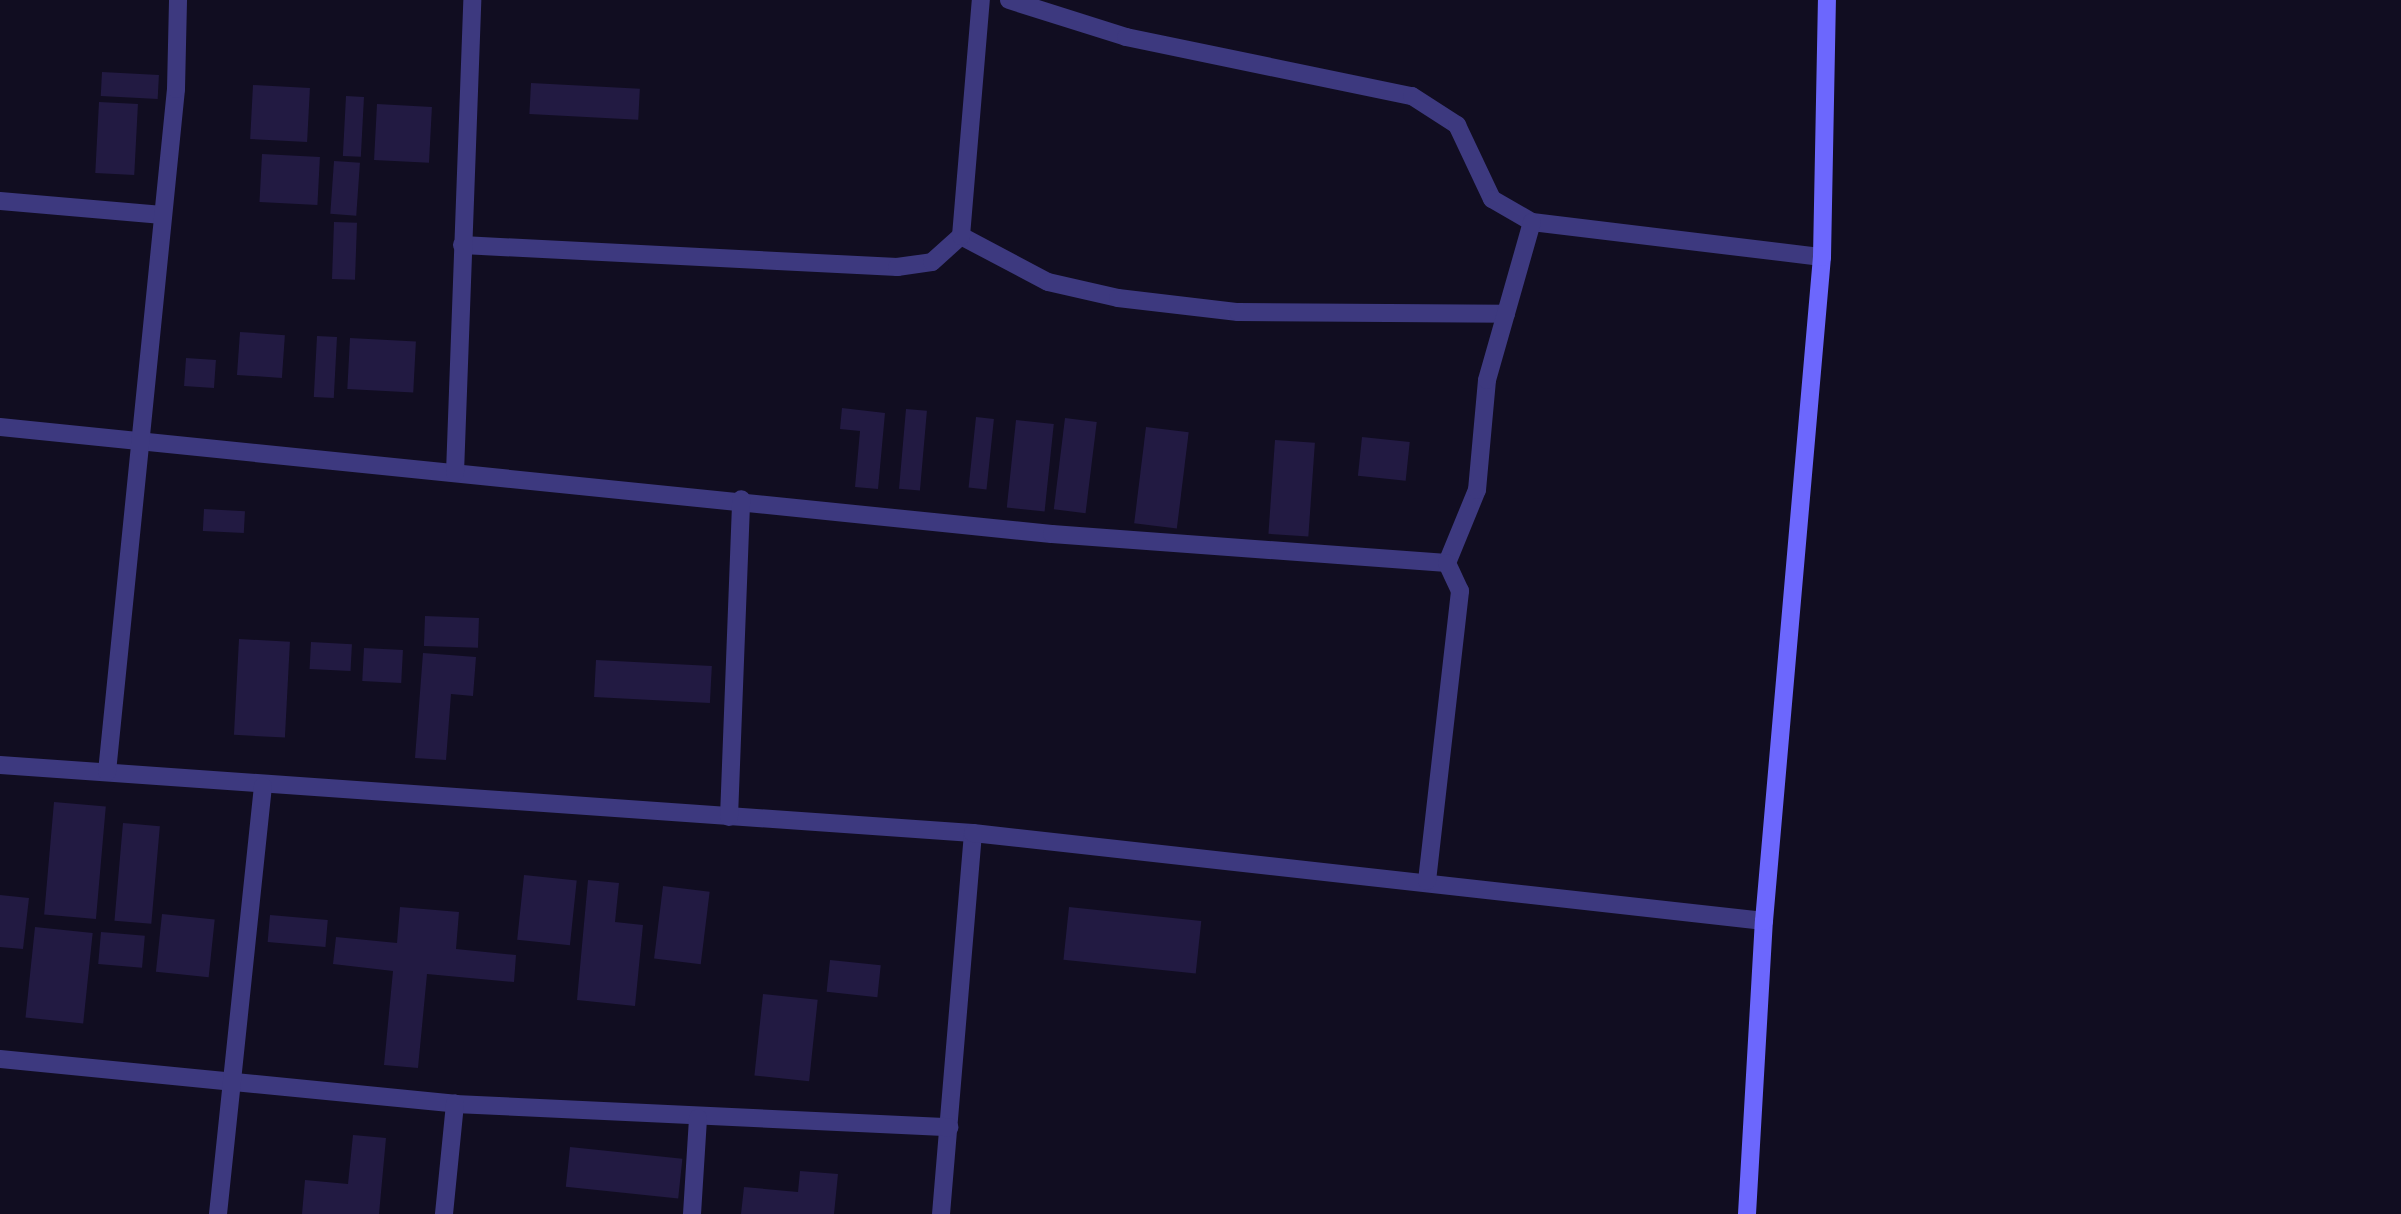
<!DOCTYPE html>
<html>
<head>
<meta charset="utf-8">
<style>
	body { margin:0 }
	#map { position:relative; width:2401px; height:1214px; overflow:hidden; background:#110d21; font-family:"Open Sans",sans-serif }
	div>[style] { position:absolute }
	.building>* { inset:0; background:#221a42; transform-origin:0 0 }
	.street>* { height:18px; margin:-9px; padding:0 9px; transform-origin:9px; border-radius:9px; background:#3d397f }
	.secondary>* { height:18px; margin:-9px; padding:0 9px; transform-origin:9px; border-radius:9px; background:#6c67fd }
	span { translate:-50% -50%; white-space:nowrap; text-align:center; line-height:1.15; -webkit-text-stroke:6px #110d21; paint-order:stroke }
</style>
</head>
<body>
<div id="map">
	<div class="building">
		<i style="left:102px;top:72px;width:57px;height:24px;rotate:3deg"></i>
		<i style="left:531px;top:83px;width:109px;height:31px;rotate:3deg"></i>
		<i style="left:253px;top:85px;width:57px;height:54px;rotate:3deg"></i>
		<i style="left:346px;top:96px;width:18px;height:60px;rotate:3deg"></i>
		<i style="left:99px;top:102px;width:39px;height:71px;rotate:3deg"></i>
		<i style="left:377px;top:104px;width:55px;height:56px;rotate:3deg"></i>
		<i style="left:262px;top:154px;width:58px;height:48px;rotate:3deg"></i>
		<i style="left:334px;top:161px;width:26px;height:53px;rotate:4deg"></i>
		<i style="left:334px;top:222px;width:23px;height:57px;rotate:2deg"></i>
		<i style="left:240px;top:332px;width:45px;height:43px;rotate:4deg"></i>
		<i style="left:317px;top:336px;width:20px;height:61px;rotate:3deg"></i>
		<i style="left:350px;top:338px;width:66px;height:51px;rotate:3deg"></i>
		<i style="left:186px;top:358px;width:30px;height:28px;rotate:4deg"></i>
		<i style="clip-path:polygon(842px 408px,885px 413px,878px 489px,855px 487px,860px 431px,840px 429px)"></i>
		<i style="left:906px;top:409px;width:21px;height:80px;rotate:5deg"></i>
		<i style="left:976px;top:417px;width:18px;height:71px;rotate:6deg"></i>
		<i style="left:1065px;top:418px;width:32px;height:92px;rotate:7deg"></i>
		<i style="left:1016px;top:420px;width:38px;height:88px;rotate:6deg"></i>
		<i style="left:1146px;top:427px;width:43px;height:97px;rotate:7deg"></i>
		<i style="left:1362px;top:437px;width:48px;height:39px;rotate:6deg"></i>
		<i style="left:1275px;top:440px;width:40px;height:94px;rotate:4deg"></i>
		<i style="left:204px;top:509px;width:41px;height:22px;rotate:3deg"></i>
		<i style="left:425px;top:616px;width:54px;height:30px;rotate:2deg"></i>
		<i style="left:239px;top:639px;width:51px;height:96px;rotate:3deg"></i>
		<i style="left:311px;top:642px;width:41px;height:27px;rotate:3deg"></i>
		<i style="left:364px;top:648px;width:39px;height:33px;rotate:3deg"></i>
		<i style="clip-path:polygon(423px 653px,476px 657px,473px 696px,451px 694px,446px 760px,415px 758px)"></i>
		<i style="left:596px;top:660px;width:116px;height:37px;rotate:3deg"></i>
		<i style="left:54px;top:802px;width:52px;height:113px;rotate:5deg"></i>
		<i style="left:123px;top:823px;width:37px;height:98px;rotate:5deg"></i>
		<i style="left:524px;top:875px;width:53px;height:65px;rotate:6deg"></i>
		<i style="clip-path:polygon(588px 880px,619px 883px,615px 922px,643px 925px,635px 1006px,577px 1000px)"></i>
		<i style="left:663px;top:886px;width:47px;height:73px;rotate:7deg"></i>
		<i style="clip-path:polygon(0 895px,29px 898px,23px 949px,0 947px)"></i>
		<i style="clip-path:polygon(400px 907px,459px 912px,456px 949px,516px 955px,514px 982px,427px 974px,418px 1068px,384px 1065px,393px 971px,333px 964px,336px 937px,397px 943px)"></i>
		<i style="left:1069px;top:907px;width:133px;height:53px;rotate:6deg"></i>
		<i style="left:162px;top:914px;width:53px;height:58px;rotate:6deg"></i>
		<i style="left:270px;top:915px;width:58px;height:27px;rotate:5deg"></i>
		<i style="left:35px;top:927px;width:58px;height:91px;rotate:6deg"></i>
		<i style="left:101px;top:932px;width:44px;height:32px;rotate:5deg"></i>
		<i style="left:830px;top:960px;width:51px;height:32px;rotate:6deg"></i>
		<i style="left:763px;top:994px;width:55px;height:82px;rotate:6deg"></i>
		<i style="clip-path:polygon(353px 1135px,386px 1138px,379px 1214px,302px 1214px,305px 1180px,348px 1184px)"></i>
		<i style="left:570px;top:1147px;width:113px;height:40px;rotate:6deg"></i>
		<i style="clip-path:polygon(800px 1171px,838px 1174px,834px 1214px,741px 1214px,744px 1187px,798px 1192px)"></i>
	</div>
	<div class="street">
		<i style="left:1009px;top:0;width:123px;rotate:17.5deg"></i>
		<i style="left:1126px;top:37px;width:292px;rotate:11.7deg"></i>
		<i style="left:1412px;top:96px;width:54px;rotate:32.8deg"></i>
		<i style="left:1457px;top:125px;width:82px;rotate:64.7deg"></i>
		<i style="left:1492px;top:199px;width:46px;rotate:29.9deg"></i>
		<i style="left:1532px;top:222px;width:292px;rotate:6.9deg"></i>
		<i style="left:0;top:201px;width:163px;rotate:4.9deg"></i>
		<i style="left:961px;top:236px;width:98px;rotate:27.9deg"></i>
		<i style="left:1048px;top:282px;width:72px;rotate:12.9deg"></i>
		<i style="left:1118px;top:298px;width:121px;rotate:6.7deg"></i>
		<i style="left:1238px;top:312px;width:268px;rotate:0.4deg"></i>
		<i style="left:462px;top:245px;width:436px;rotate:2.9deg"></i>
		<i style="left:897px;top:267px;width:35px;rotate:-8deg"></i>
		<i style="left:932px;top:262px;width:39px;rotate:-42deg"></i>
		<i style="left:961px;top:236px;width:237px;rotate:-85.2deg"></i>
		<i style="left:0;top:427px;width:1057px;rotate:5.81deg"></i>
		<i style="left:1052px;top:534px;width:396px;rotate:4.2deg"></i>
		<i style="left:1447px;top:563px;width:79px;rotate:-67.7deg"></i>
		<i style="left:1477px;top:490px;width:110px;rotate:-84.8deg"></i>
		<i style="left:1487px;top:380px;width:164px;rotate:-74.1deg"></i>
		<i style="left:455px;top:473px;width:473px;rotate:-87.9deg"></i>
		<i style="left:0;top:765px;width:975px;rotate:4deg"></i>
		<i style="left:973px;top:833px;width:382px;rotate:94.8deg"></i>
		<i style="left:107px;top:772px;width:686px;rotate:-84.23deg"></i>
		<i style="left:176px;top:89px;width:89px;rotate:-88.7deg"></i>
		<i style="left:729px;top:817px;width:318px;rotate:-87.8deg"></i>
		<i style="left:973px;top:833px;width:796px;rotate:6.35deg"></i>
		<i style="left:1427px;top:881px;width:292px;rotate:-83.5deg"></i>
		<i style="left:1460px;top:591px;width:31px;rotate:-115deg"></i>
		<i style="left:0;top:1059px;width:457px;rotate:5.6deg"></i>
		<i style="left:455px;top:1104px;width:495px;rotate:2.7deg"></i>
		<i style="left:218px;top:1214px;width:430px;rotate:-84deg"></i>
		<i style="left:444px;top:1214px;width:111px;rotate:-84.3deg"></i>
		<i style="left:692px;top:1214px;width:96px;rotate:-86.4deg"></i>
	</div>
	<div class="secondary">
		<i style="left:1747px;top:1214px;width:293px;rotate:-86.7deg"></i>
		<i style="left:1764px;top:921px;width:667px;rotate:-85.01deg"></i>
		<i style="left:1822px;top:257px;width:257px;rotate:-88.9deg"></i>
	</div>
</div>
</body>
</html>
